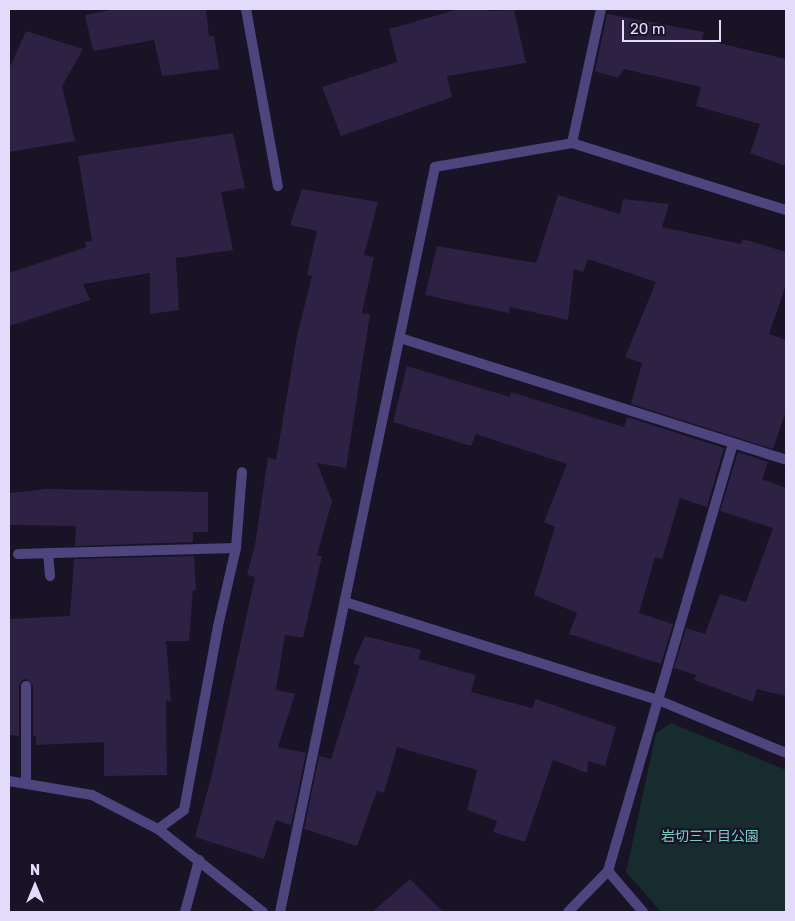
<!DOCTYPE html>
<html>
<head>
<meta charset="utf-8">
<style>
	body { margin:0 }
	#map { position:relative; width:795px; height:921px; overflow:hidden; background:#181325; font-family:Rubik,"Noto Sans JP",sans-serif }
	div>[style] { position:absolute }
	.green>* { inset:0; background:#162c2e }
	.building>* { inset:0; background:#2d2144 }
	.minor>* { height:10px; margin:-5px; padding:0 5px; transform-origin:5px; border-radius:5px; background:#4e447e }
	span { translate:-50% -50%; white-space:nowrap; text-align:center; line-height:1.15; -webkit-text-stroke:4px #181325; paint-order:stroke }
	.park-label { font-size:14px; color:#70d2c8 }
	.frame { position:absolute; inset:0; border:10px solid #e3dbfa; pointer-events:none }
	.north { position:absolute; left:10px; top:861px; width:50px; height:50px; -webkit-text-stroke:4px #181325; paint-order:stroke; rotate:0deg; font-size:14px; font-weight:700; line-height:20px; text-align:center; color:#e3dbfa }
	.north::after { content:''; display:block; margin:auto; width:18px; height:22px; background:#e3dbfa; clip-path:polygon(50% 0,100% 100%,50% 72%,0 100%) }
	.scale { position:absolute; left:622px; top:20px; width:99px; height:22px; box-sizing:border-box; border:2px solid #e3dbfa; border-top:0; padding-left:6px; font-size:15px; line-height:18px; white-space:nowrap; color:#e3dbfa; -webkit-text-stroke:4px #181325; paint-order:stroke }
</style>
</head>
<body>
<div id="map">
	<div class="green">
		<i style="clip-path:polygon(671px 723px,786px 770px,786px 912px,661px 912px,626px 872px,656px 733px)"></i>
	</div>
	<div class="building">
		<i style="clip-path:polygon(115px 9px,206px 9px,209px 36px,214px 36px,219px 69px,162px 76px,154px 40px,93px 51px,85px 15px)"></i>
		<i style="clip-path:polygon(459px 9px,487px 9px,487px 11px,514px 10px,526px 63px,447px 76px,452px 97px,341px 136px,322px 87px,397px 62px,389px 29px)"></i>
		<i style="clip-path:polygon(607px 14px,704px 32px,702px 39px,786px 59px,786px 166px,750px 153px,760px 124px,696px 106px,701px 87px,624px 69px,618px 78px,595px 71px)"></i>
		<i style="clip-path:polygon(26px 31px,83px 49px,62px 86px,75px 141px,9px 152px,9px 69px)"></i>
		<i style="clip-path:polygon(233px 133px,245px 188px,221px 192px,233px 250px,176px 258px,179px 310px,150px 314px,150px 273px,83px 284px,90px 300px,9px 326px,9px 273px,86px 247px,85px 242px,92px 241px,78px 156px)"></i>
		<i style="clip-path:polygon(302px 189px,378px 202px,364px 255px,374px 257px,362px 313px,370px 314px,346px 468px,317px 463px,332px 501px,317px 555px,322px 556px,303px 638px,285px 635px,276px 690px,295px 694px,278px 747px,306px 753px,291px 825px,276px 820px,264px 859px,195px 837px,212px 774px,255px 577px,247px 575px,255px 545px,268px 457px,276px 460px,297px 336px,312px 276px,307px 275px,317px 231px,290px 225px)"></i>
		<i style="clip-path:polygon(558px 195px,620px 214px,623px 199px,669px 204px,662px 227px,741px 244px,743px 239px,786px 252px,786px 285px,769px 334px,786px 340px,786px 411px,773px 449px,631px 404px,642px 363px,625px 357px,656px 282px,588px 259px,583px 272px,574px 269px,568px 320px,510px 307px,509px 313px,425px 295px,437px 246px,536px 263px)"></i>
		<i style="clip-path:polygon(407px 366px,510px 397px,511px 392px,624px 427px,627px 417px,724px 448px,707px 507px,680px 498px,662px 559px,655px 557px,639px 613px,673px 624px,661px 664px,569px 634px,577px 613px,534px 595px,555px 527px,544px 522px,567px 464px,476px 434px,471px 446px,393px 422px)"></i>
		<i style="clip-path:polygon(738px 452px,768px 462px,762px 479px,786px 488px,786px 696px,757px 689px,753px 702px,694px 680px,696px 675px,674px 668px,686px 628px,705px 634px,720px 594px,746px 602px,773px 528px,720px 511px)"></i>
		<i style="clip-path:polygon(47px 489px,208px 492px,208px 532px,193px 532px,193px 542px,75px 546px,76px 526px,9px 525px,9px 493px)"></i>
		<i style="clip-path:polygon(194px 556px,196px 590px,193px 590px,189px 641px,166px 641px,171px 701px,166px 700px,167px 775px,104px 776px,104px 742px,36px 745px,36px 736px,33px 736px,33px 686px,26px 679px,22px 680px,19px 686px,19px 736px,9px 735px,9px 619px,70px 616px,74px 559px)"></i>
		<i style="clip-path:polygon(365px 636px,421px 650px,419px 659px,476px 675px,471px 692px,532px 708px,536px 699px,616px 727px,605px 766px,588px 761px,587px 773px,553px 760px,525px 842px,493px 832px,497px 821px,467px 810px,477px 770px,397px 747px,384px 793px,377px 791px,357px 846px,304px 829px,319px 756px,331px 759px,360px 666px,353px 663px)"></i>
		<i style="clip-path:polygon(410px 879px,443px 912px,372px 912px)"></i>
	</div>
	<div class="minor">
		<i style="left:246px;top:9px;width:180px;rotate:79.8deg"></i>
		<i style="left:572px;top:143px;width:137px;rotate:-77.8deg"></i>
		<i style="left:400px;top:338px;width:405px;rotate:17.5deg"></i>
		<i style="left:48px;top:553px;width:23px;rotate:85deg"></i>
		<i style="left:18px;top:554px;width:218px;rotate:-1.6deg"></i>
		<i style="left:345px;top:602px;width:328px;rotate:17.4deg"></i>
		<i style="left:658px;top:700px;width:139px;rotate:22.5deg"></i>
		<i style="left:26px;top:686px;width:97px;rotate:90deg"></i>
		<i style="left:9px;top:781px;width:84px;rotate:9.6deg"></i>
		<i style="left:92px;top:795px;width:74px;rotate:27.3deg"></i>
		<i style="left:158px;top:829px;width:134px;rotate:38.3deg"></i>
		<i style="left:158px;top:829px;width:32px;rotate:-36deg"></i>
		<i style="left:184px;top:810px;width:187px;rotate:-79.5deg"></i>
		<i style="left:218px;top:626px;width:80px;rotate:-77deg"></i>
		<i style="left:236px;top:548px;width:76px;rotate:-85.5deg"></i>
		<i style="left:608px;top:871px;width:54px;rotate:49.5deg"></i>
		<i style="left:185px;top:912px;width:54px;rotate:-74.9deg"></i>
		<i style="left:280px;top:912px;width:761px;rotate:-78.25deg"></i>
		<i style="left:435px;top:167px;width:139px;rotate:-9.9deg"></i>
		<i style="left:572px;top:143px;width:224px;rotate:17.4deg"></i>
		<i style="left:568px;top:912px;width:57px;rotate:-45.7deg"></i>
		<i style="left:608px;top:871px;width:446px;rotate:-73.7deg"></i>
	</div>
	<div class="park-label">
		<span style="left:710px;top:837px">岩切三丁目公園</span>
	</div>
	<div class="frame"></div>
	<div class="north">N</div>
	<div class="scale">20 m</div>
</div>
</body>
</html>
